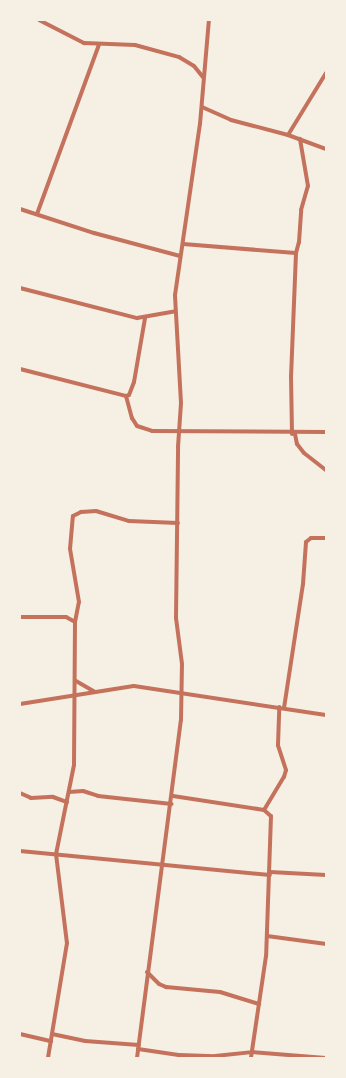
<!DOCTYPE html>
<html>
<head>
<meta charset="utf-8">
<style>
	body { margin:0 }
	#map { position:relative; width:346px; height:1078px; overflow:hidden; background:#f6efe4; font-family:Manrope,sans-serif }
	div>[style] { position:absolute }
	.minor>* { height:4px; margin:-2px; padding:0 2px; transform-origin:2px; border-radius:2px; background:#c5725c }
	span { translate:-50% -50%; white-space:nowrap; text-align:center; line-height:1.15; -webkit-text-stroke:3px #f6efe4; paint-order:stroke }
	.frame { position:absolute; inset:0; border:21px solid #f6efe4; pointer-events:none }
</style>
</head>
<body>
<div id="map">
	<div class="minor">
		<i style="left:39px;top:20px;width:51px;rotate:27.1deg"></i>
		<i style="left:84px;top:43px;width:51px;rotate:2.2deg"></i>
		<i style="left:135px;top:45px;width:46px;rotate:15.3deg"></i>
		<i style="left:179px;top:57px;width:17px;rotate:31deg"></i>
		<i style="left:194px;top:66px;width:14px;rotate:51deg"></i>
		<i style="left:202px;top:107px;width:32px;rotate:24deg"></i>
		<i style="left:231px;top:120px;width:59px;rotate:14.7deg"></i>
		<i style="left:288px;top:135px;width:40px;rotate:20.2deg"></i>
		<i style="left:288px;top:135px;width:73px;rotate:-58.5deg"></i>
		<i style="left:20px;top:209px;width:78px;rotate:18deg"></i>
		<i style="left:94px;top:233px;width:89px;rotate:15deg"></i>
		<i style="left:37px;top:214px;width:180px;rotate:-69.9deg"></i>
		<i style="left:183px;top:244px;width:113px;rotate:4.6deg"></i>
		<i style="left:296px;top:253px;width:123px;rotate:92.3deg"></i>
		<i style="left:291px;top:376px;width:58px;rotate:89deg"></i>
		<i style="left:296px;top:253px;width:11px;rotate:-75deg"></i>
		<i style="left:299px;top:242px;width:32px;rotate:-86deg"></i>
		<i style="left:301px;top:210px;width:25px;rotate:-74deg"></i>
		<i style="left:308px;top:186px;width:48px;rotate:-99.7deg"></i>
		<i style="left:20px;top:288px;width:121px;rotate:14.4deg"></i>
		<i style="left:137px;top:318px;width:39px;rotate:-10deg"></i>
		<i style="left:20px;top:369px;width:109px;rotate:14.3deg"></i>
		<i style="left:126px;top:396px;width:3px;rotate:-18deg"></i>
		<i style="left:129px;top:395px;width:14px;rotate:-69deg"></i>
		<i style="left:134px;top:382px;width:65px;rotate:-80.2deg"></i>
		<i style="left:126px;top:396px;width:23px;rotate:75deg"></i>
		<i style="left:132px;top:418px;width:9px;rotate:58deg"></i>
		<i style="left:137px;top:426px;width:16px;rotate:18deg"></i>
		<i style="left:152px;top:431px;width:174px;rotate:0.3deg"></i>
		<i style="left:295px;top:434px;width:10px;rotate:79deg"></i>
		<i style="left:297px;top:444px;width:11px;rotate:52deg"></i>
		<i style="left:304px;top:453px;width:28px;rotate:38deg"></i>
		<i style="left:20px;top:617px;width:46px"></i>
		<i style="left:66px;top:617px;width:10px;rotate:29deg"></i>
		<i style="left:75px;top:622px;width:143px;rotate:90.4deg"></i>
		<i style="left:74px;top:765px;width:91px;rotate:101.4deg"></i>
		<i style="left:56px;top:854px;width:90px;rotate:83deg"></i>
		<i style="left:67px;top:943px;width:117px;rotate:99.4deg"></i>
		<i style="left:75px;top:622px;width:20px;rotate:-79deg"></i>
		<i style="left:79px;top:602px;width:54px;rotate:-99.6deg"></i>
		<i style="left:70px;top:549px;width:33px;rotate:-85deg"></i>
		<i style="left:73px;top:516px;width:9px;rotate:-27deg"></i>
		<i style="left:81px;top:512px;width:15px;rotate:-4deg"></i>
		<i style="left:96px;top:511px;width:34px;rotate:17deg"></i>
		<i style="left:129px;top:521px;width:49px;rotate:2.3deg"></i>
		<i style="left:76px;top:681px;width:22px;rotate:30deg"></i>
		<i style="left:20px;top:704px;width:115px;rotate:-9deg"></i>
		<i style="left:134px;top:686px;width:194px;rotate:8.6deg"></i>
		<i style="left:284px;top:708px;width:125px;rotate:-81.3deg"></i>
		<i style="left:303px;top:584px;width:42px;rotate:-85.9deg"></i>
		<i style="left:306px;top:542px;width:6px;rotate:-39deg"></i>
		<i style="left:311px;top:538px;width:15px"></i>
		<i style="left:69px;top:792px;width:14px;rotate:-4deg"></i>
		<i style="left:83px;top:791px;width:16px;rotate:18deg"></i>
		<i style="left:98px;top:796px;width:74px;rotate:6.2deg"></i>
		<i style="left:20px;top:793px;width:12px;rotate:24deg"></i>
		<i style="left:31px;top:798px;width:22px;rotate:-3deg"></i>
		<i style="left:53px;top:797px;width:15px;rotate:20deg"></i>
		<i style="left:173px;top:796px;width:92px;rotate:8.7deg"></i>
		<i style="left:264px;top:810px;width:9px;rotate:41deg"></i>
		<i style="left:271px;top:816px;width:140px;rotate:92deg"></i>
		<i style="left:266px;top:956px;width:103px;rotate:98.4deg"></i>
		<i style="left:264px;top:810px;width:39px;rotate:-59deg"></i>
		<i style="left:284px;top:777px;width:7px;rotate:-74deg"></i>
		<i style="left:286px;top:770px;width:26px;rotate:-108deg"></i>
		<i style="left:278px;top:745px;width:38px;rotate:-88deg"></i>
		<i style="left:20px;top:851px;width:251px;rotate:5.5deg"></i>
		<i style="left:270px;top:872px;width:56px;rotate:3.1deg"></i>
		<i style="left:267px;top:936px;width:60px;rotate:7.7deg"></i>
		<i style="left:147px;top:972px;width:17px;rotate:45deg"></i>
		<i style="left:159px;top:984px;width:8px;rotate:23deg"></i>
		<i style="left:166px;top:987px;width:54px;rotate:5.3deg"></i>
		<i style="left:220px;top:992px;width:41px;rotate:17.1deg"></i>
		<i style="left:20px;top:1034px;width:32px;rotate:13deg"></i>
		<i style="left:52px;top:1034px;width:34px;rotate:12deg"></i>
		<i style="left:85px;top:1041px;width:54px;rotate:4.2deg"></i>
		<i style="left:138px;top:1049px;width:41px;rotate:8.3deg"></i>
		<i style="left:179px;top:1055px;width:36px;rotate:2deg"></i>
		<i style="left:215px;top:1056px;width:37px;rotate:-6deg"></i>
		<i style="left:252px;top:1052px;width:74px;rotate:4.6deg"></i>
		<i style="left:137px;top:1058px;width:341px;rotate:-82.6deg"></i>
		<i style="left:181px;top:720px;width:56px;rotate:-89deg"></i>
		<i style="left:182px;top:664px;width:46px;rotate:-97.4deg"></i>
		<i style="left:176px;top:618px;width:171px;rotate:-89.3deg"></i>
		<i style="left:178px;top:447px;width:44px;rotate:-86.1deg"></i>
		<i style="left:181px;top:403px;width:108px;rotate:-93.2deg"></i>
		<i style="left:175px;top:295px;width:173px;rotate:-81.7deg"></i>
		<i style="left:200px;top:124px;width:104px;rotate:-85.1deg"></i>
	</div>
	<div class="frame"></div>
</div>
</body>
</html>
